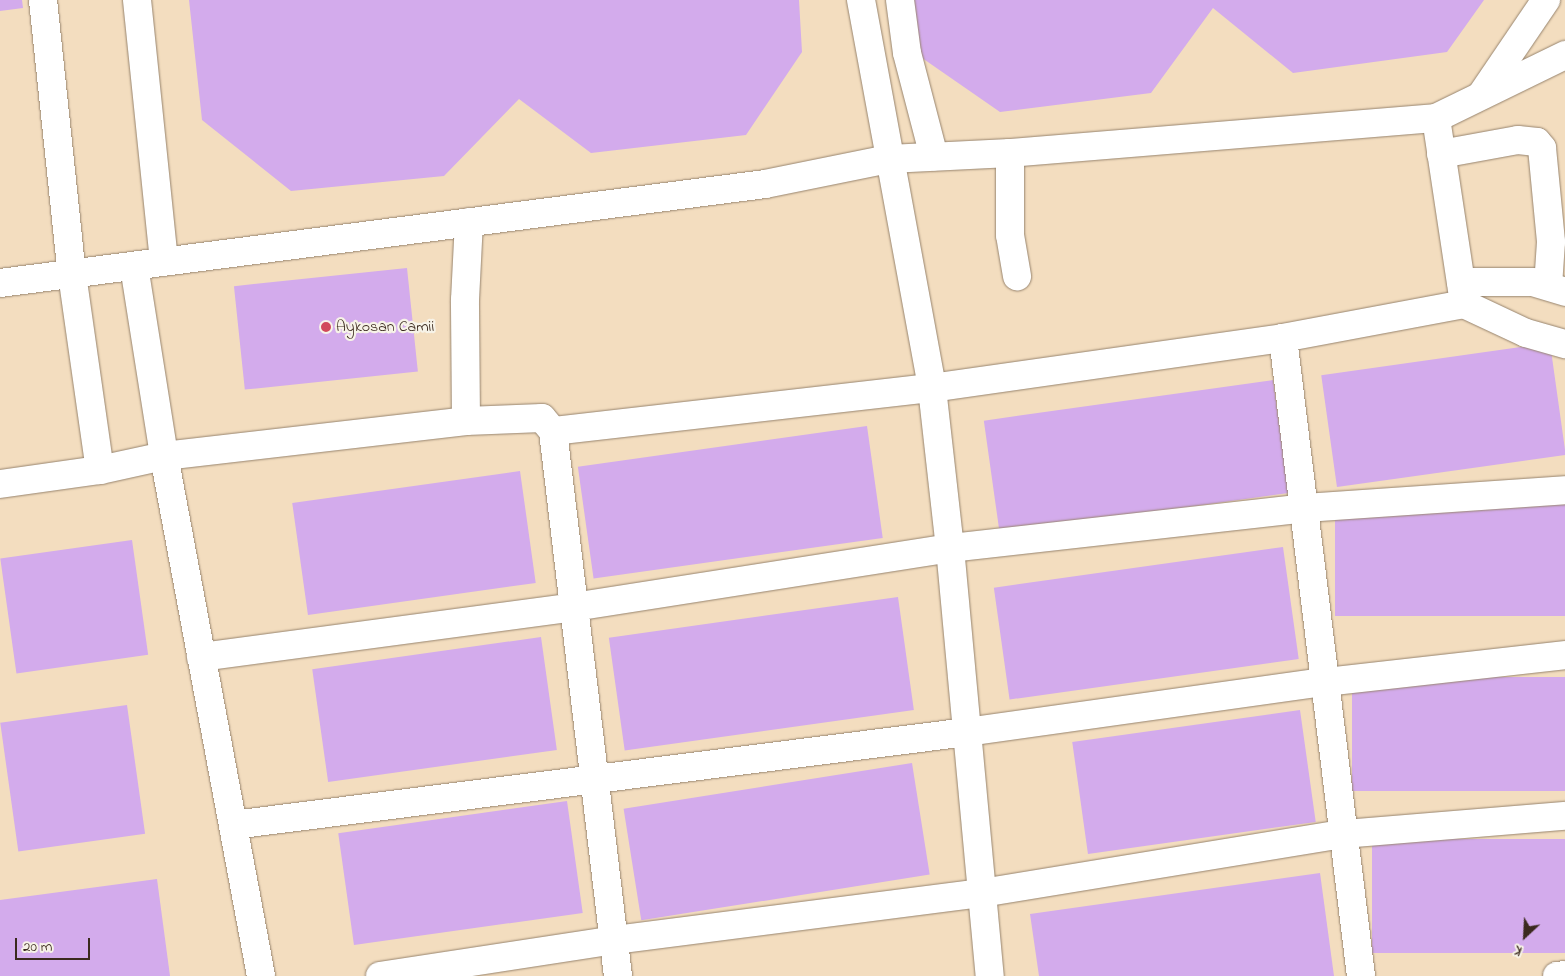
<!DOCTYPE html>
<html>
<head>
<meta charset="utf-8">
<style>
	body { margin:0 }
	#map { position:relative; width:1565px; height:976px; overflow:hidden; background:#f3ddbf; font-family:"Indie Flower",sans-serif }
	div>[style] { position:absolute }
	.building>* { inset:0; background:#d3abec; transform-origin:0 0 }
	.roads { filter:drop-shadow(0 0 1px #97846e) drop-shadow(0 0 1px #97846e) }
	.minor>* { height:28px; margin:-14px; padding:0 14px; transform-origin:14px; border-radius:14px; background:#fff }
	.dots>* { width:14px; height:14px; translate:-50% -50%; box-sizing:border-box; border:2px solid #f7f3e8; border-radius:50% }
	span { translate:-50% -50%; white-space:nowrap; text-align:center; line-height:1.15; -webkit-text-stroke:4.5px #f7f3e8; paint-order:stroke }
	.poi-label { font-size:16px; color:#3b2a1e }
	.left { translate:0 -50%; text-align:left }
	.north { position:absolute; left:1500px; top:911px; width:50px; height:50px; -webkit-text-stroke:4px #f7f3e8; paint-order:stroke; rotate:205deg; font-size:14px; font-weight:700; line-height:20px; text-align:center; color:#3b2a1e }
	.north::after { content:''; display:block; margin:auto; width:18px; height:22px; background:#3b2a1e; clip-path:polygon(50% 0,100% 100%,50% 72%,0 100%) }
	.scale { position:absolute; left:15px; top:938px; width:75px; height:22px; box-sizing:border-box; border:2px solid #3b2a1e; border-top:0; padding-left:6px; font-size:15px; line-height:18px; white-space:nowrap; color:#3b2a1e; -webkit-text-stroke:4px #f7f3e8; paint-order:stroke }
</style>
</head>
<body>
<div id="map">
	<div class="building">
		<i style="clip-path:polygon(0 0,22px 0,23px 8px,0 11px)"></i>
		<i style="clip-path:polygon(189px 0,799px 0,802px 52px,746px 135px,591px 153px,519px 99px,444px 176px,291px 191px,202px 120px)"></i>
		<i style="clip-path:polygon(906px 0,1484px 0,1447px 52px,1293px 73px,1213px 8px,1151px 93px,1000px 112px,912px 51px)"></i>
		<i style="left:407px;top:268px;width:104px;height:174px;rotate:84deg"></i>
		<i style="left:1550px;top:343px;width:113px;height:231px;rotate:82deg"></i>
		<i style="left:1273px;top:380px;width:114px;height:292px;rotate:82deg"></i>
		<i style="left:867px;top:426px;width:113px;height:292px;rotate:82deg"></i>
		<i style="left:520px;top:471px;width:113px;height:230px;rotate:82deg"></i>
		<i style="left:1565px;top:502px;width:114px;height:230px;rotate:90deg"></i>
		<i style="left:132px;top:540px;width:116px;height:133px;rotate:82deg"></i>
		<i style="left:1283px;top:547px;width:113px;height:292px;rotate:82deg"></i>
		<i style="left:898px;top:597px;width:114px;height:292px;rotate:82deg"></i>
		<i style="left:541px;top:637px;width:114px;height:231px;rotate:82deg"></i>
		<i style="left:1565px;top:677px;width:114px;height:213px;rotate:90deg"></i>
		<i style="left:127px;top:705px;width:130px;height:128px;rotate:82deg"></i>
		<i style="left:1300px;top:710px;width:113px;height:230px;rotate:82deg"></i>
		<i style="left:912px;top:763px;width:113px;height:292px;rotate:81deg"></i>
		<i style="left:567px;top:801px;width:113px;height:231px;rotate:82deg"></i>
		<i style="left:1565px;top:839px;width:114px;height:193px;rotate:90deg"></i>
		<i style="clip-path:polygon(1320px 873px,1334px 976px,1039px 976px,1030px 914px)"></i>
		<i style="clip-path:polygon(157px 879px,170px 976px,0 976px,0 900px)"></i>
	</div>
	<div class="roads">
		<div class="minor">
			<i style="left:43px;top:0;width:276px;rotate:84deg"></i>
			<i style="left:72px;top:274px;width:198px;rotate:81.9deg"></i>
			<i style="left:137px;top:0;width:263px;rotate:84.1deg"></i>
			<i style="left:861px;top:0;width:394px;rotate:79.6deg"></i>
			<i style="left:932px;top:388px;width:161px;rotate:83.6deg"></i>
			<i style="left:950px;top:548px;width:430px;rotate:84.7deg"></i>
			<i style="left:900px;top:0;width:53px;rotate:82.5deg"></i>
			<i style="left:907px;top:53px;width:107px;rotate:75.4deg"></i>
			<i style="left:1482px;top:94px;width:114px;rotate:-55.8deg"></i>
			<i style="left:1436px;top:118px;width:188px;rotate:81.4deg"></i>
			<i style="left:1464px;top:304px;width:68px;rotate:25.1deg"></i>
			<i style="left:1526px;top:333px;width:41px;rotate:15.8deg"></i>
			<i style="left:1010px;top:153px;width:82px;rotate:90deg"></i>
			<i style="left:1010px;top:235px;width:42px;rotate:80.3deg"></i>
			<i style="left:1441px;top:154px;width:78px;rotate:-10.3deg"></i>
			<i style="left:1518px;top:140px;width:19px;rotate:6deg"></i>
			<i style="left:1537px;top:142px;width:8px;rotate:50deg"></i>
			<i style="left:1542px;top:148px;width:94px;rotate:84.5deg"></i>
			<i style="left:1551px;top:242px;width:44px;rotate:93.9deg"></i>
			<i style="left:134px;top:266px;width:192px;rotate:81deg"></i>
			<i style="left:164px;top:456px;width:529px;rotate:79.43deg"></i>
			<i style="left:1461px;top:282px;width:72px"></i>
			<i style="left:1533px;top:282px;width:34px;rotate:17deg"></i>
			<i style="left:0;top:283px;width:771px;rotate:-7.37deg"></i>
			<i style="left:765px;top:184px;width:126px;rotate:-11.4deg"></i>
			<i style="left:889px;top:159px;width:121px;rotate:-2.8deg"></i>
			<i style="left:1010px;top:153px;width:427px;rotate:-4.7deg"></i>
			<i style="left:1436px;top:118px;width:144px;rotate:-26deg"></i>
			<i style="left:1283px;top:338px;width:643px;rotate:83.03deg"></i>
			<i style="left:466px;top:421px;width:121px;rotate:-90.5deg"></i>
			<i style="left:465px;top:300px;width:78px;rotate:-87.1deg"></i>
			<i style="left:553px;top:431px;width:381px;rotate:-6.5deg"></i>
			<i style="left:932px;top:388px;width:355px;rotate:-8.1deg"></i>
			<i style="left:1283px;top:338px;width:184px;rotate:-10.6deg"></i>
			<i style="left:0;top:484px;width:101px;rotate:-8deg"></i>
			<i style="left:100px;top:470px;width:66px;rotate:-12.3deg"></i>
			<i style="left:164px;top:456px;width:304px;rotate:-6.6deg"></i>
			<i style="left:466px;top:421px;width:76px;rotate:-2.3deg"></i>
			<i style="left:542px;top:418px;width:17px;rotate:50deg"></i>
			<i style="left:553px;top:431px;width:549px;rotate:83.2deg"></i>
			<i style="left:201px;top:657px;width:376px;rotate:-7.6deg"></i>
			<i style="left:574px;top:607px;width:381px;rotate:-8.9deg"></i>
			<i style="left:950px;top:548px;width:356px;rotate:-6.4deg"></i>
			<i style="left:1304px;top:508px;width:262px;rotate:-3.9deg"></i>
			<i style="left:233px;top:825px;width:740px;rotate:-7.22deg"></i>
			<i style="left:967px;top:732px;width:361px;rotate:-8deg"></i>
			<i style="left:1325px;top:682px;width:242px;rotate:-6.4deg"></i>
			<i style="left:380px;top:976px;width:237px;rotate:-8.7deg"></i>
			<i style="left:614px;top:940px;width:371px;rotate:-7.3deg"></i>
			<i style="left:982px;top:893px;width:367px;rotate:-9.3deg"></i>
			<i style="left:1344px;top:834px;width:222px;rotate:-4.7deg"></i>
			<i style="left:1557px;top:976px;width:8px;rotate:-7deg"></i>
		</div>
	</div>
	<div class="dots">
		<i style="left:326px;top:327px;background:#d1495b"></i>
	</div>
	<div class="poi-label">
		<span class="left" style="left:336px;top:327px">Aykosan Camii</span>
	</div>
	<div class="north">K</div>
	<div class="scale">20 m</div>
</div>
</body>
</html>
